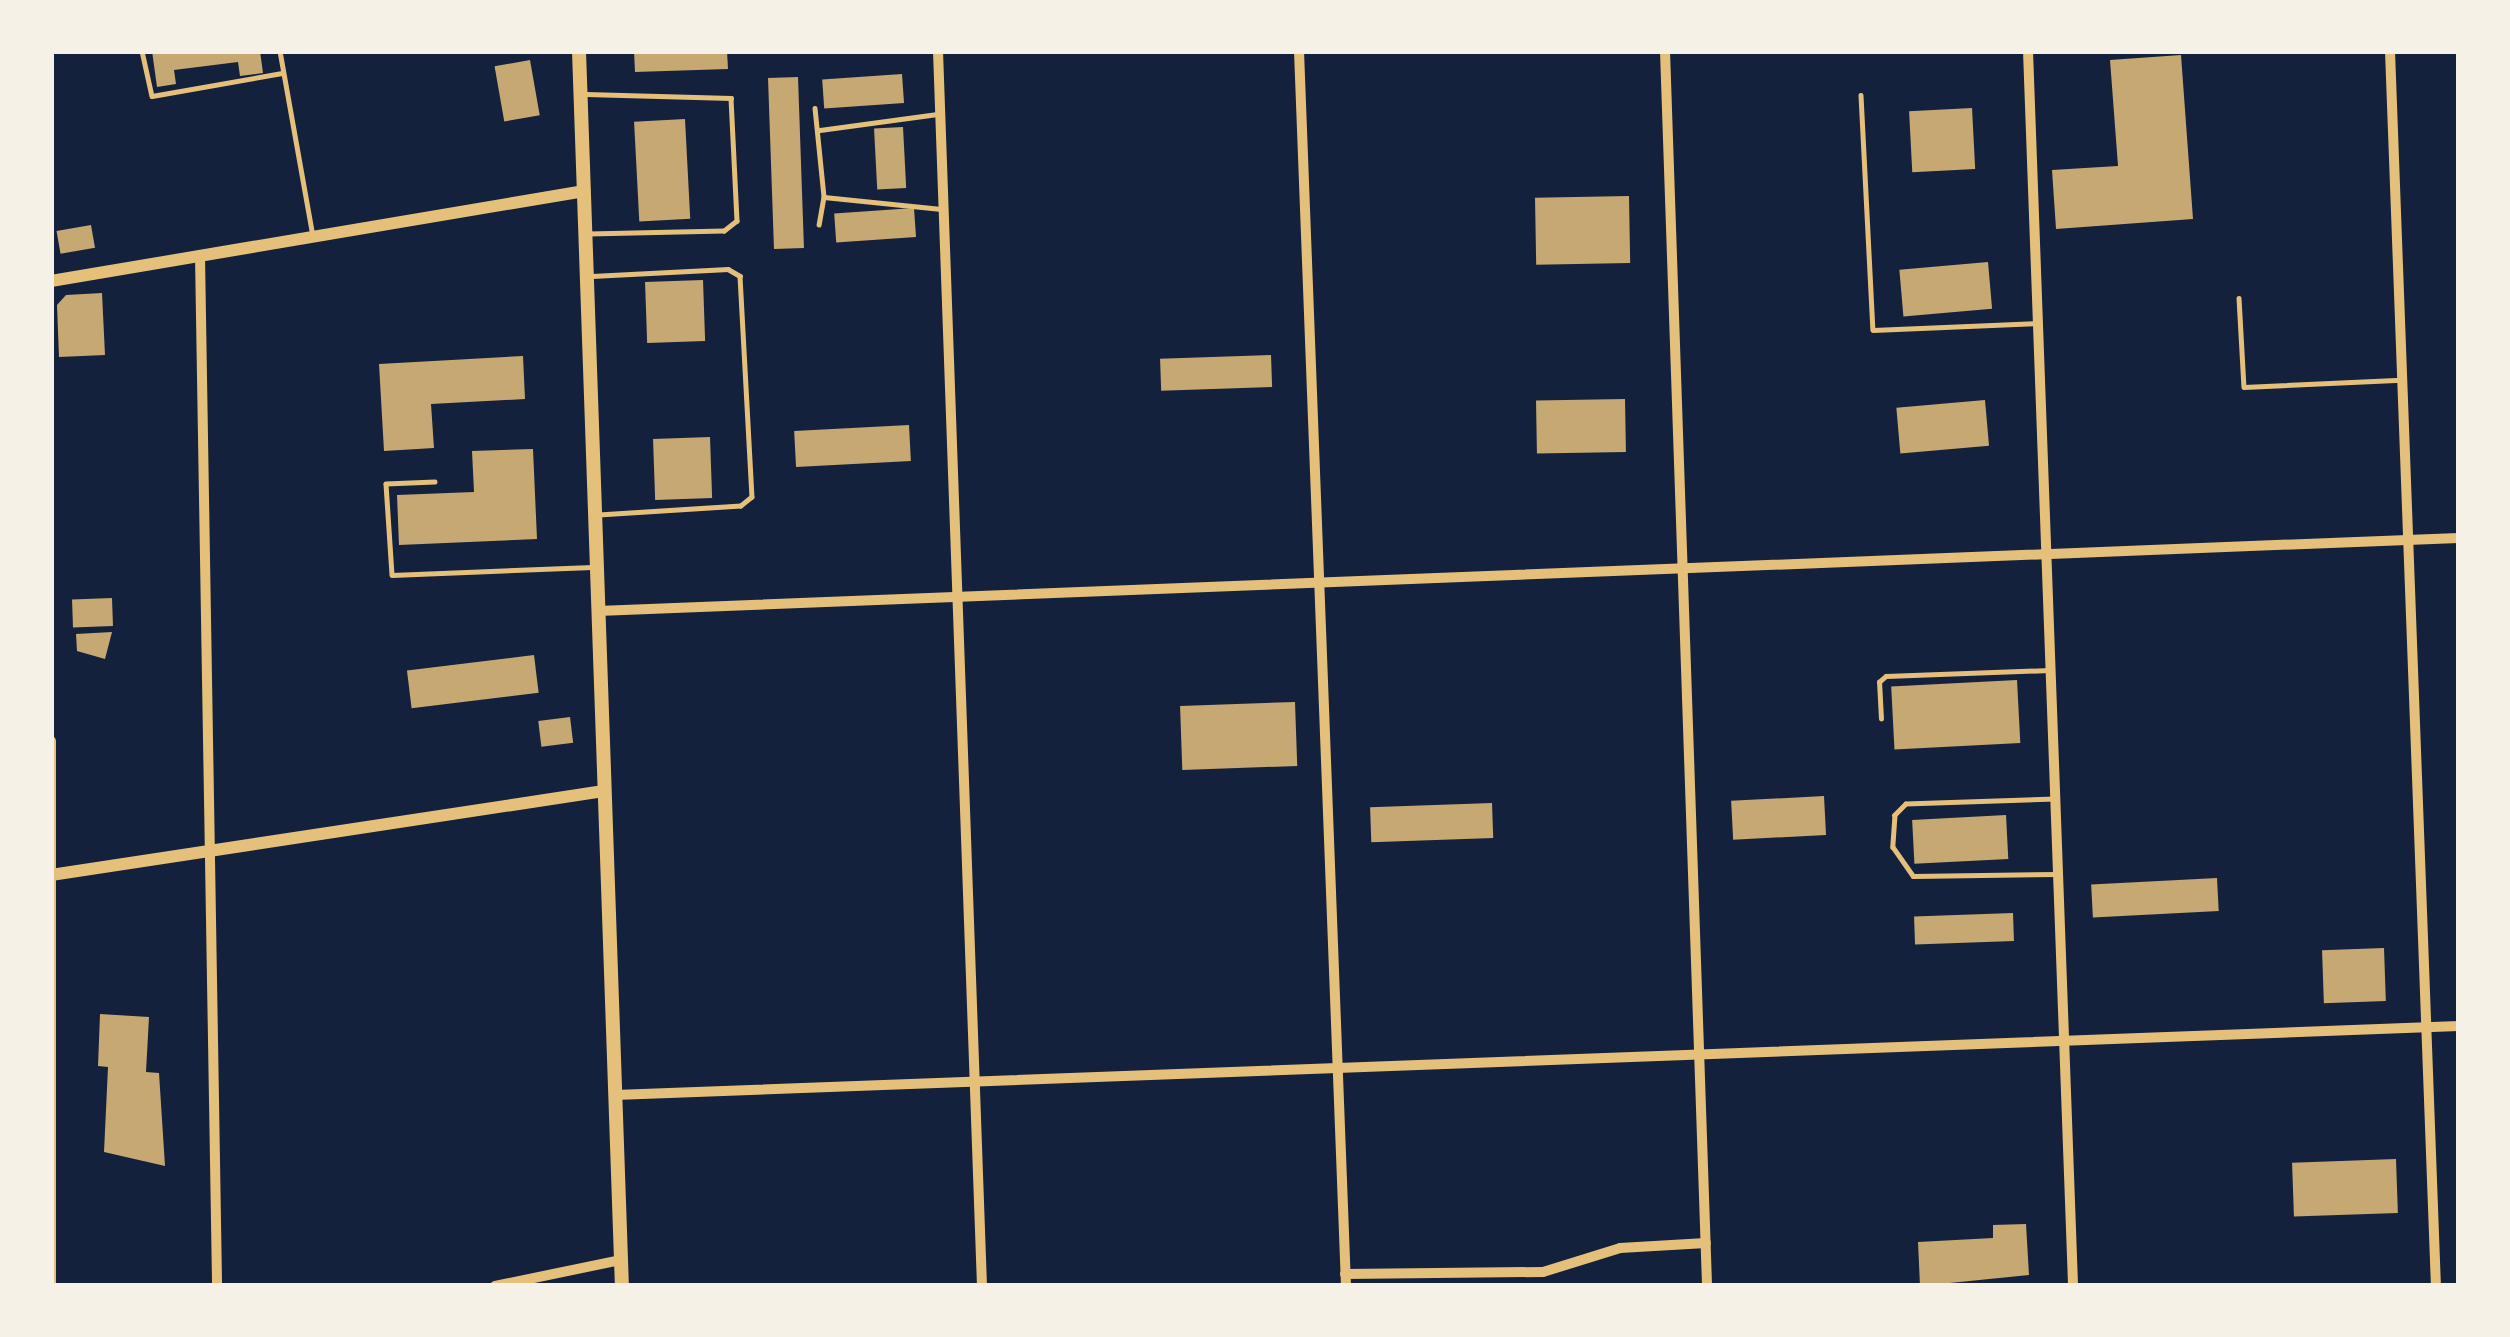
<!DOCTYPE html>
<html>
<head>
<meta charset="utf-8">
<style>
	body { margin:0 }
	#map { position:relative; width:2510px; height:1337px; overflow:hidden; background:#14213d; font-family:"Sofia Sans Condensed",sans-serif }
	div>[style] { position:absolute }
	.building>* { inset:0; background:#c6a872; transform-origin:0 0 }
	.service>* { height:4.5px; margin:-2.25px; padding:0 2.25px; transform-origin:2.25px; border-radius:2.25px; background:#e5c07b }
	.minor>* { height:10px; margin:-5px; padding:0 5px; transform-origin:5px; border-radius:5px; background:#e5c07b }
	.tertiary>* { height:12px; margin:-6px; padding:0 6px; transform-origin:6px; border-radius:6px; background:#e5c07b }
	.secondary>* { height:14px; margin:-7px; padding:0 7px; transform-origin:7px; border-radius:7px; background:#e5c07b }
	span { translate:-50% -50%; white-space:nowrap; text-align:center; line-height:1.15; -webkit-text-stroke:9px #f6f1e7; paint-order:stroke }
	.frame { position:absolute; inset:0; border:54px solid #f6f1e7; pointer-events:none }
</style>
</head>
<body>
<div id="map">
	<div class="building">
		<i style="clip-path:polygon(152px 51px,260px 51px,263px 73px,240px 76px,238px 62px,174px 70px,176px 84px,157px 87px)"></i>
		<i style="clip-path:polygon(634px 51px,727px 51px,728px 69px,635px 72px)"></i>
		<i style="clip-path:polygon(2181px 55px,2193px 219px,2056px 229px,2052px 170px,2118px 166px,2110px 60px)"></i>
		<i style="left:530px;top:60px;width:56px;height:36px;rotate:80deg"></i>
		<i style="left:902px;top:74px;width:29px;height:80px;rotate:86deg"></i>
		<i style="left:798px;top:77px;width:171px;height:30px;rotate:88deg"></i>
		<i style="left:1972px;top:108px;width:61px;height:63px;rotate:87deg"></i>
		<i style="left:685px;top:119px;width:100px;height:51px;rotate:87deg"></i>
		<i style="left:903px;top:127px;width:61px;height:29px;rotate:87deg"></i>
		<i style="left:1629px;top:196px;width:67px;height:94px;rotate:89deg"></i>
		<i style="left:914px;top:208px;width:29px;height:80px;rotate:86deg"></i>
		<i style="left:91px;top:225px;width:23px;height:35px;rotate:80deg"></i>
		<i style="left:1988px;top:262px;width:47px;height:89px;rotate:85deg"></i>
		<i style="left:703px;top:280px;width:61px;height:58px;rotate:88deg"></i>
		<i style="clip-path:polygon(102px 293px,105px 355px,59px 357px,57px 305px,66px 295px)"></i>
		<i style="left:1271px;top:355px;width:32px;height:111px;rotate:88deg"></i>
		<i style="clip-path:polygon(523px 356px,525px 399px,431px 404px,434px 448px,384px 451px,379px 364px)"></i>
		<i style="left:1625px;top:399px;width:53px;height:89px;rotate:89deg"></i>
		<i style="left:1985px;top:400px;width:46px;height:89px;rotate:85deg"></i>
		<i style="left:909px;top:425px;width:36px;height:115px;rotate:87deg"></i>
		<i style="left:710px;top:437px;width:61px;height:57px;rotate:88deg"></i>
		<i style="clip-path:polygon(533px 449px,537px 539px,399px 545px,397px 495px,474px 492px,472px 451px)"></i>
		<i style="left:112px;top:598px;width:28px;height:40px;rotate:88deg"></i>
		<i style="clip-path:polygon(112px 632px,105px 659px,77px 651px,76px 634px)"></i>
		<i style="left:534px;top:655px;width:38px;height:128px;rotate:83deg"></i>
		<i style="left:2017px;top:680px;width:63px;height:126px;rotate:87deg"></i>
		<i style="left:1295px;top:702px;width:64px;height:115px;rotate:88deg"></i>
		<i style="left:570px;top:717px;width:26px;height:32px;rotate:83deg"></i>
		<i style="left:1824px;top:796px;width:39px;height:93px;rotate:87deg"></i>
		<i style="left:1492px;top:803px;width:35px;height:122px;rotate:88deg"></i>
		<i style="left:2006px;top:815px;width:44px;height:94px;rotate:87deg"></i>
		<i style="left:2217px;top:878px;width:33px;height:126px;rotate:87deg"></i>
		<i style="left:2013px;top:913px;width:28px;height:99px;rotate:88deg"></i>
		<i style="left:2384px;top:948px;width:53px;height:62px;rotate:88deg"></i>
		<i style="clip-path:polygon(100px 1014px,149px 1017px,146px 1072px,159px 1073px,165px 1166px,104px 1152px,108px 1067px,98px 1066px)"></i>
		<i style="left:2396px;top:1159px;width:54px;height:104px;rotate:88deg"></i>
		<i style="clip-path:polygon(2026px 1224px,2029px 1275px,1920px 1286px,1918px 1242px,1993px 1238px,1993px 1225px)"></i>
	</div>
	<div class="service">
		<i style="left:142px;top:51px;width:46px;rotate:77.5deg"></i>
		<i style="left:152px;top:96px;width:133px;rotate:-10deg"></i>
		<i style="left:280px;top:51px;width:189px;rotate:79.9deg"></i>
		<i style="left:586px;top:94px;width:145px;rotate:1.6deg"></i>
		<i style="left:731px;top:98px;width:123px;rotate:87.2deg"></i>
		<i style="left:737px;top:221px;width:16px;rotate:142deg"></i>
		<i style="left:724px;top:231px;width:135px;rotate:178.7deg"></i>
		<i style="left:1861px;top:95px;width:235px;rotate:87.1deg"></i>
		<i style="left:1873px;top:330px;width:164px;rotate:-2.4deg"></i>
		<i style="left:815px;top:108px;width:89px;rotate:84.2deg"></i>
		<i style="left:824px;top:197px;width:28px;rotate:100deg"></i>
		<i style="left:820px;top:130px;width:120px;rotate:-7.7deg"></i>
		<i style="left:824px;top:197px;width:120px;rotate:5.8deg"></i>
		<i style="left:592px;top:276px;width:136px;rotate:-2.9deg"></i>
		<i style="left:728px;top:269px;width:14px;rotate:30deg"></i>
		<i style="left:740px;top:276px;width:221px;rotate:86.9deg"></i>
		<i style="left:752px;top:497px;width:14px;rotate:141deg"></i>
		<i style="left:741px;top:506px;width:142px;rotate:176.4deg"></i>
		<i style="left:2239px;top:298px;width:89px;rotate:86.8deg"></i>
		<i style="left:2244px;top:387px;width:157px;rotate:-2.6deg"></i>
		<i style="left:435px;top:482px;width:49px;rotate:177.7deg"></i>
		<i style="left:386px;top:484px;width:91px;rotate:86.2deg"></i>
		<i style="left:392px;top:575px;width:200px;rotate:-2.3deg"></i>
		<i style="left:1881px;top:719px;width:37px;rotate:-93deg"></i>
		<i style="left:1879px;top:682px;width:9px;rotate:-41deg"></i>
		<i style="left:1886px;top:676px;width:164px;rotate:-2.1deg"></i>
		<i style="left:2055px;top:799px;width:149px;rotate:178.1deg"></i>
		<i style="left:1906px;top:804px;width:16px;rotate:135deg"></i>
		<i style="left:1895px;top:815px;width:32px;rotate:94deg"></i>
		<i style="left:1893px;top:847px;width:35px;rotate:55deg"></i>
		<i style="left:1913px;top:876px;width:145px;rotate:-0.8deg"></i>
	</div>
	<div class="minor">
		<i style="left:938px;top:51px;width:1236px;rotate:87.96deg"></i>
		<i style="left:1299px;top:51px;width:1236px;rotate:87.82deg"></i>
		<i style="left:1665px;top:51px;width:1236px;rotate:88.05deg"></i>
		<i style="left:2028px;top:51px;width:1236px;rotate:87.91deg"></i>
		<i style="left:2390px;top:51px;width:1236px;rotate:87.87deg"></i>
		<i style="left:200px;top:256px;width:1030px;rotate:89.05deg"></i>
		<i style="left:598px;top:611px;width:1862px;rotate:-2.25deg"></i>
		<i style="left:51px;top:741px;width:545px;rotate:90deg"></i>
		<i style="left:615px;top:1095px;width:1845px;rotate:-2.14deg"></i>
		<i style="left:1345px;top:1274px;width:198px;rotate:-0.6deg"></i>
		<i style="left:1543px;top:1272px;width:81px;rotate:-17.3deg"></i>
		<i style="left:1620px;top:1248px;width:86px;rotate:-3.3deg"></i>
		<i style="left:495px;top:1286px;width:129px;rotate:-11.7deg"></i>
	</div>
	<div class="tertiary">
		<i style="left:51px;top:281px;width:541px;rotate:-9.58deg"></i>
		<i style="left:51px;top:875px;width:559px;rotate:-8.64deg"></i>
	</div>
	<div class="secondary">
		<i style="left:579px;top:51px;width:1236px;rotate:88.01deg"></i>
	</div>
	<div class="frame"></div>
</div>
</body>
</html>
